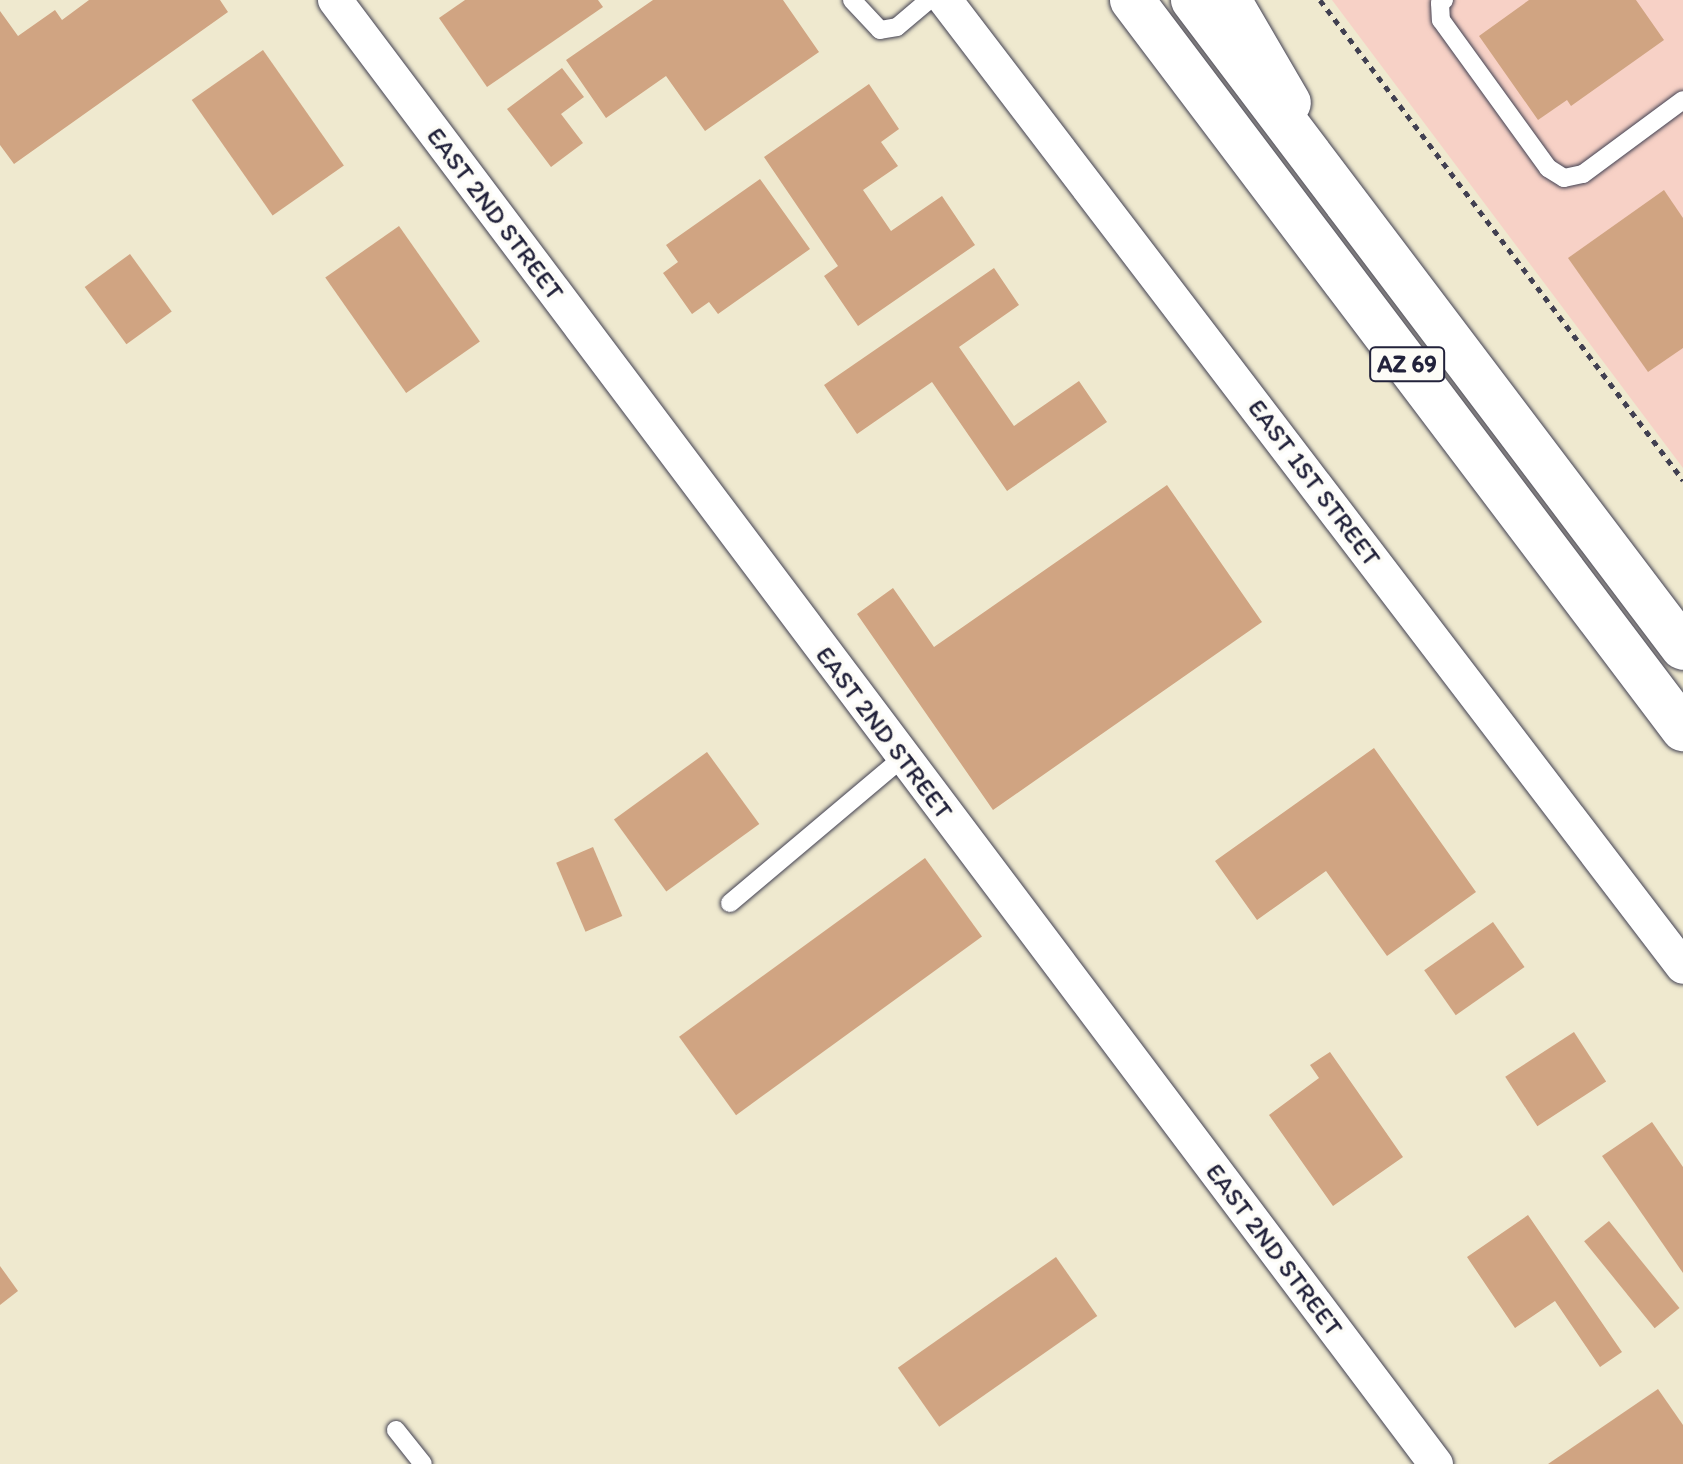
<!DOCTYPE html>
<html>
<head>
<meta charset="utf-8">
<style>
	body { margin:0 }
	#map { position:relative; width:1683px; height:1464px; overflow:hidden; background:#efe9cf; font-family:Itim,sans-serif }
	div>[style] { position:absolute }
	.built>* { inset:0; background:#f7d1c6 }
	.building>* { inset:0; background:#d0a482; transform-origin:0 0 }
	.path>* { height:5px; margin-top:-2.5px; transform-origin:0; background:repeating-linear-gradient(90deg,#414051 0 6px,transparent 0 12px) }
	.roads { filter:drop-shadow(0 0 2px #414051) drop-shadow(0 0 2px #414051) }
	.service>* { height:18px; margin:-9px; padding:0 9px; transform-origin:9px; border-radius:9px; background:#fff }
	.minor>* { height:34px; margin:-17px; padding:0 17px; transform-origin:17px; border-radius:17px; background:#fff }
	.tertiary>* { height:44px; margin:-22px; padding:0 22px; transform-origin:22px; border-radius:22px; background:#fff }
	.primary>* { height:44px; margin:-22px; padding:0 22px; transform-origin:22px; border-radius:22px; background:#fff }
	span { translate:-50% -50%; white-space:nowrap; text-align:center; line-height:1.15; -webkit-text-stroke:7px #fdfcf7; paint-order:stroke }
	.shield-label span { padding:2px 6px; background:#fdfcf7; border:2px solid; border-radius:6px; -webkit-text-stroke-width:0 }
	.shield-label { font-size:24px; color:#22223b; font-weight:700 }
	.street-label { font-size:26px; color:#22223b }
</style>
</head>
<body>
<div id="map">
	<div class="built">
		<i style="clip-path:polygon(1332px 0,1683px 0,1683px 468px)"></i>
	</div>
	<div class="building">
		<i style="clip-path:polygon(89px 0,220px 0,228px 12px,14px 164px,0 145px,0 11px,18px 36px,55px 10px,62px 20px)"></i>
		<i style="clip-path:polygon(465px 0,598px 0,603px 7px,487px 87px,439px 18px)"></i>
		<i style="clip-path:polygon(653px 0,783px 0,819px 52px,705px 131px,666px 76px,606px 118px,566px 60px)"></i>
		<i style="clip-path:polygon(1529px 0,1636px 0,1664px 40px,1571px 106px,1567px 100px,1538px 120px,1479px 36px)"></i>
		<i style="left:263px;top:50px;width:141px;height:87px;rotate:55deg"></i>
		<i style="clip-path:polygon(562px 68px,584px 97px,561px 114px,583px 143px,551px 167px,507px 109px)"></i>
		<i style="clip-path:polygon(869px 84px,899px 129px,881px 142px,898px 166px,863px 190px,891px 231px,942px 196px,975px 245px,858px 326px,824px 276px,838px 266px,764px 157px)"></i>
		<i style="clip-path:polygon(760px 179px,810px 249px,718px 314px,709px 302px,692px 314px,663px 273px,678px 262px,666px 245px)"></i>
		<i style="clip-path:polygon(1664px 190px,1683px 218px,1683px 348px,1648px 372px,1568px 258px)"></i>
		<i style="left:399px;top:226px;width:141px;height:90px;rotate:55deg"></i>
		<i style="left:130px;top:254px;width:71px;height:56px;rotate:54deg"></i>
		<i style="clip-path:polygon(994px 268px,1019px 305px,959px 347px,1014px 426px,1079px 381px,1107px 422px,1007px 491px,932px 382px,857px 434px,824px 385px)"></i>
		<i style="clip-path:polygon(1167px 485px,1262px 622px,993px 810px,857px 614px,893px 588px,934px 647px)"></i>
		<i style="clip-path:polygon(1374px 748px,1476px 892px,1387px 956px,1326px 871px,1257px 920px,1215px 861px)"></i>
		<i style="left:707px;top:752px;width:89px;height:115px;rotate:54deg"></i>
		<i style="left:593px;top:847px;width:75px;height:40px;rotate:67deg"></i>
		<i style="left:925px;top:858px;width:97px;height:304px;rotate:54deg"></i>
		<i style="left:1493px;top:922px;width:55px;height:84px;rotate:55deg"></i>
		<i style="left:1574px;top:1032px;width:59px;height:82px;rotate:57deg"></i>
		<i style="clip-path:polygon(1330px 1052px,1403px 1157px,1333px 1206px,1269px 1115px,1319px 1078px,1310px 1065px)"></i>
		<i style="clip-path:polygon(1652px 1122px,1683px 1167px,1683px 1273px,1602px 1156px)"></i>
		<i style="clip-path:polygon(1528px 1215px,1622px 1352px,1600px 1367px,1555px 1301px,1515px 1328px,1467px 1257px)"></i>
		<i style="left:1609px;top:1221px;width:112px;height:32px;rotate:51deg"></i>
		<i style="left:1056px;top:1257px;width:72px;height:193px;rotate:55deg"></i>
		<i style="clip-path:polygon(0 1266px,18px 1291px,0 1305px)"></i>
		<i style="clip-path:polygon(1658px 1389px,1683px 1425px,1683px 1464px,1548px 1464px)"></i>
	</div>
	<div class="path">
		<i style="left:1320px;top:0;width:602px;rotate:52.9deg"></i>
	</div>
	<div class="roads">
		<div class="service">
			<i style="left:852px;top:0;width:41px;rotate:47deg"></i>
			<i style="left:880px;top:30px;width:17px;rotate:-10deg"></i>
			<i style="left:897px;top:27px;width:42px;rotate:-40.2deg"></i>
			<i style="left:1444px;top:0;width:5px;rotate:143deg"></i>
			<i style="left:1440px;top:3px;width:17px;rotate:87deg"></i>
			<i style="left:1441px;top:20px;width:183px;rotate:54.1deg"></i>
			<i style="left:1548px;top:168px;width:19px;rotate:32deg"></i>
			<i style="left:1564px;top:178px;width:19px;rotate:-12deg"></i>
			<i style="left:1583px;top:174px;width:124px;rotate:-36.5deg"></i>
			<i style="left:730px;top:903px;width:225px;rotate:-40.1deg"></i>
			<i style="left:396px;top:1430px;width:43px;rotate:51.5deg"></i>
		</div>
		<div class="minor">
			<i style="left:335px;top:0;width:1832px;rotate:53.06deg"></i>
			<i style="left:945px;top:0;width:1216px;rotate:52.65deg"></i>
		</div>
		<div class="tertiary">
			<i style="left:1229px;top:0;width:119px;rotate:59.8deg"></i>
		</div>
		<div class="primary">
			<i style="left:1132px;top:0;width:914px;rotate:52.92deg"></i>
			<i style="left:1193px;top:0;width:812px;rotate:52.9deg"></i>
		</div>
	</div>
	<div class="shield-label">
		<span style="left:1407px;top:364px">AZ 69</span>
	</div>
	<div class="street-label">
		<span style="left:495px;top:214px;rotate:53deg">EAST 2ND STREET</span>
		<span style="left:1314px;top:483px;rotate:53deg">EAST 1ST STREET</span>
		<span style="left:884px;top:733px;rotate:53deg">EAST 2ND STREET</span>
		<span style="left:1274px;top:1250px;rotate:53deg">EAST 2ND STREET</span>
	</div>
</div>
</body>
</html>
